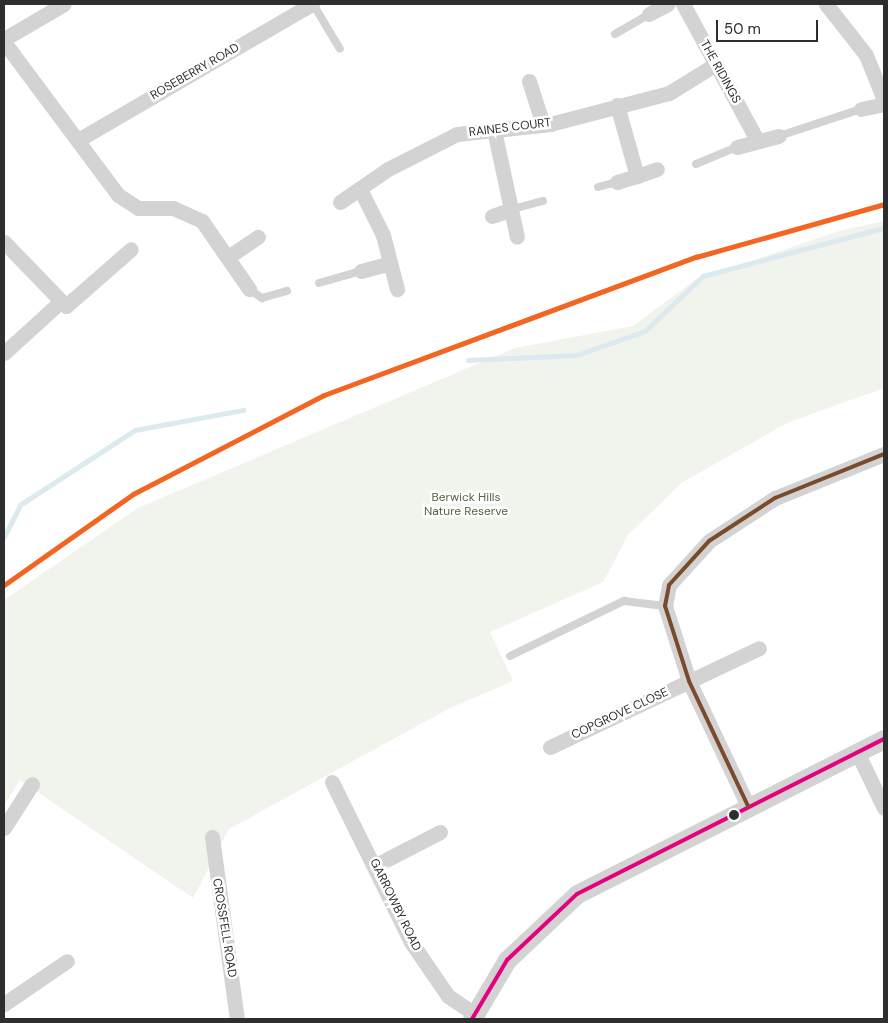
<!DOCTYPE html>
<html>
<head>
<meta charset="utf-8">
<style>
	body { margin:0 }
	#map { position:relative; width:888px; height:1023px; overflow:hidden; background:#fff; font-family:"DM Sans",sans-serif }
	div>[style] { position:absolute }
	.green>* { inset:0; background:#f1f3ed }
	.stream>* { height:4.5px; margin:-2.25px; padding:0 2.25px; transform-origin:2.25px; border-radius:2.25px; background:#dbeaee }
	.service>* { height:8px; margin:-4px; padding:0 4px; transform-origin:4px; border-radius:4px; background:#d3d3d3 }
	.minor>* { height:15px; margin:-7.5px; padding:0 7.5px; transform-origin:7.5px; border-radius:7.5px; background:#d3d3d3 }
	.tertiary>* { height:19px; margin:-9.5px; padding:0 9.5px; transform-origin:9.5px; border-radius:9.5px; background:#d3d3d3 }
	.bus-1>* { height:4px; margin:-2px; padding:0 2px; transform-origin:2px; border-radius:2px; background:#e5007d }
	.bus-2>* { height:4px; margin:-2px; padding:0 2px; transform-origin:2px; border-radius:2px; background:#7a4b2a }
	.rail-1>* { height:5px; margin:-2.5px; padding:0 2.5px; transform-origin:2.5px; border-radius:2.5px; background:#f26522 }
	.dots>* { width:14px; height:14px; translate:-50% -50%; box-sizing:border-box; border:2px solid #fff; border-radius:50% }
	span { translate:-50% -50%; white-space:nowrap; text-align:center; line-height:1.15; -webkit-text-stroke:5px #fff; paint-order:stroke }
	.street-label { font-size:12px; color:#2e2e2e }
	.park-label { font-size:12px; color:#576441 }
	.frame { position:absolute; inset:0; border:5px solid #2e2e2e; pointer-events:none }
	.scale { position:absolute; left:716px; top:20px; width:102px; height:22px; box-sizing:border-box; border:2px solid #2e2e2e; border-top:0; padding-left:6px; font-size:15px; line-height:18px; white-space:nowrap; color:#2e2e2e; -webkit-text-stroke:4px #fff; paint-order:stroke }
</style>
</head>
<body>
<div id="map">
	<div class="green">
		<i style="clip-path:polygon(884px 221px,884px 388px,789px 422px,681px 483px,628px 535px,603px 582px,490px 632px,513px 681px,448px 709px,229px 829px,193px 898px,20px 780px,4px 806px,4px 600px,138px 508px,515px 348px,633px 326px,695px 280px,839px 231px)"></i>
	</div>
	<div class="stream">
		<i style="left:468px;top:360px;width:109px;rotate:-2.6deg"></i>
		<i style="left:577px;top:355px;width:72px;rotate:-19.4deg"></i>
		<i style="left:645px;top:331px;width:80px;rotate:-43.5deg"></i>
		<i style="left:703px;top:276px;width:187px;rotate:-14.9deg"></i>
		<i style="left:4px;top:537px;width:36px;rotate:-63deg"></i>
		<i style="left:20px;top:505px;width:137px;rotate:-33.1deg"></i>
		<i style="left:135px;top:430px;width:110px;rotate:-10.5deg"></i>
	</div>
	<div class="service">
		<i style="left:313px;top:4px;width:52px;rotate:59deg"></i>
		<i style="left:615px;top:34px;width:39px;rotate:-30deg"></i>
		<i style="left:779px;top:136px;width:86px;rotate:-18.2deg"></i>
		<i style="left:696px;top:164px;width:44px;rotate:-22.5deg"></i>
		<i style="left:598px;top:187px;width:20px;rotate:-15deg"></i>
		<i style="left:509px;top:210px;width:35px;rotate:-15deg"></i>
		<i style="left:319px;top:283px;width:44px;rotate:-15.9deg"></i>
		<i style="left:249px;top:289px;width:16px;rotate:35deg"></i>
		<i style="left:262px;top:298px;width:26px;rotate:-16deg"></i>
		<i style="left:510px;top:656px;width:127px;rotate:-25.8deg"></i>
		<i style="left:624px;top:601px;width:41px;rotate:7deg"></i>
	</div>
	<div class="minor">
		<i style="left:683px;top:4px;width:155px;rotate:61.4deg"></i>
		<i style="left:826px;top:4px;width:65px;rotate:51.9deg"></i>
		<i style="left:866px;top:55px;width:48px;rotate:68.2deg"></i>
		<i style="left:649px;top:14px;width:21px;rotate:-28deg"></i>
		<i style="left:4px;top:39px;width:69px;rotate:-30.3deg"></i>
		<i style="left:4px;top:42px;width:191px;rotate:53.3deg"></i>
		<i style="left:118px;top:195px;width:24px;rotate:33deg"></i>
		<i style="left:138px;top:208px;width:35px"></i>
		<i style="left:173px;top:208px;width:32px;rotate:24deg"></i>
		<i style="left:202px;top:221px;width:83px;rotate:55.3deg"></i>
		<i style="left:529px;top:81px;width:46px;rotate:72.3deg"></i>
		<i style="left:617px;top:105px;width:74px;rotate:74.3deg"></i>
		<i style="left:637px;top:176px;width:21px;rotate:-19deg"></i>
		<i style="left:861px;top:109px;width:24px;rotate:-12deg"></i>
		<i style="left:494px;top:130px;width:109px;rotate:77.9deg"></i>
		<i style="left:78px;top:140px;width:271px;rotate:-30.2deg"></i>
		<i style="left:737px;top:147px;width:43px;rotate:-14.7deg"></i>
		<i style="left:617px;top:182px;width:21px;rotate:-17deg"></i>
		<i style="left:360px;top:189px;width:51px;rotate:63.4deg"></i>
		<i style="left:383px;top:235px;width:56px;rotate:75.5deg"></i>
		<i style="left:340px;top:202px;width:58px;rotate:-34.5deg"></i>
		<i style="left:388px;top:169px;width:77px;rotate:-26.9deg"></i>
		<i style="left:457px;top:134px;width:94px;rotate:-6.1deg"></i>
		<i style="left:550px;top:124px;width:123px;rotate:-14.6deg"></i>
		<i style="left:669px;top:93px;width:55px;rotate:-31.7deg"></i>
		<i style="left:492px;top:216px;width:18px;rotate:-19deg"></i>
		<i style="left:4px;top:242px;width:89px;rotate:45.9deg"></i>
		<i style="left:66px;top:306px;width:86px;rotate:-41.2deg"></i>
		<i style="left:228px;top:257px;width:36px;rotate:-34deg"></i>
		<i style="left:361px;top:271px;width:30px;rotate:-15deg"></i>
		<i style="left:4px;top:353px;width:74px;rotate:-42.3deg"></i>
		<i style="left:550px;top:747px;width:231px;rotate:-25.3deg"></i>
		<i style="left:857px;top:752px;width:62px;rotate:64.3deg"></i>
		<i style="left:332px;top:782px;width:178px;rotate:63.7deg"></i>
		<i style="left:411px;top:942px;width:65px;rotate:55.6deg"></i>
		<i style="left:448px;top:996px;width:32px;rotate:34deg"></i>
		<i style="left:748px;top:806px;width:138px;rotate:-115.3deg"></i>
		<i style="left:689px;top:681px;width:79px;rotate:-107.7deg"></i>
		<i style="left:665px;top:606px;width:21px;rotate:-79deg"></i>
		<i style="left:669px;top:585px;width:59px;rotate:-47.7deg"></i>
		<i style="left:709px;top:541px;width:79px;rotate:-33.1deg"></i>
		<i style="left:775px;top:498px;width:118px;rotate:-22deg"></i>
		<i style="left:4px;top:828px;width:52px;rotate:-57.5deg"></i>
		<i style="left:212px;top:837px;width:184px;rotate:82.2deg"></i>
		<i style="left:376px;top:865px;width:72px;rotate:-27.3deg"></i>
		<i style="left:4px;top:1004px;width:76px;rotate:-34.3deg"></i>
	</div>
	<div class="tertiary">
		<i style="left:472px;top:1019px;width:69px;rotate:-59.3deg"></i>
		<i style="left:507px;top:960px;width:96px;rotate:-43.3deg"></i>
		<i style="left:577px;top:894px;width:344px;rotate:-26.8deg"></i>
	</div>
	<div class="bus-1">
		<i style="left:472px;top:1019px;width:69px;rotate:-59.3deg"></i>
		<i style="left:507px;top:960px;width:96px;rotate:-43.3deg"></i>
		<i style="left:577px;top:894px;width:344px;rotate:-26.8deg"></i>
	</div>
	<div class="bus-2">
		<i style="left:748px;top:806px;width:138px;rotate:-115.3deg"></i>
		<i style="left:689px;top:681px;width:79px;rotate:-107.7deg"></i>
		<i style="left:665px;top:606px;width:21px;rotate:-79deg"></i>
		<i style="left:669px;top:585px;width:59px;rotate:-47.7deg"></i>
		<i style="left:709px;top:541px;width:79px;rotate:-33.1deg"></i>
		<i style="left:775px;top:498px;width:118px;rotate:-22deg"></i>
	</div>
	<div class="rail-1">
		<i style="left:4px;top:585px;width:158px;rotate:-35.2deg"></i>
		<i style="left:133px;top:494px;width:215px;rotate:-27.4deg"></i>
		<i style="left:324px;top:395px;width:397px;rotate:-20.4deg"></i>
		<i style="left:696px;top:257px;width:195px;rotate:-15.7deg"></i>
	</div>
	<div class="dots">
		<i style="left:734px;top:815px;background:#2e2e2e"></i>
	</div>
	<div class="street-label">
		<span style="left:195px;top:72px;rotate:-30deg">ROSEBERRY ROAD</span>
		<span style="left:720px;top:72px;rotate:61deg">THE RIDINGS</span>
		<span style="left:510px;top:128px;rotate:-7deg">RAINES COURT</span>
		<span style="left:620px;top:714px;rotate:-25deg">COPGROVE CLOSE</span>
		<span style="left:395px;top:905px;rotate:64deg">GARROWBY ROAD</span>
		<span style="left:224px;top:928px;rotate:81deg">CROSSFELL ROAD</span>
	</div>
	<div class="park-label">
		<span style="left:466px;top:505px">Berwick Hills<br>Nature Reserve</span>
	</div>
	<div class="frame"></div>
	<div class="scale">50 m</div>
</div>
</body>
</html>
